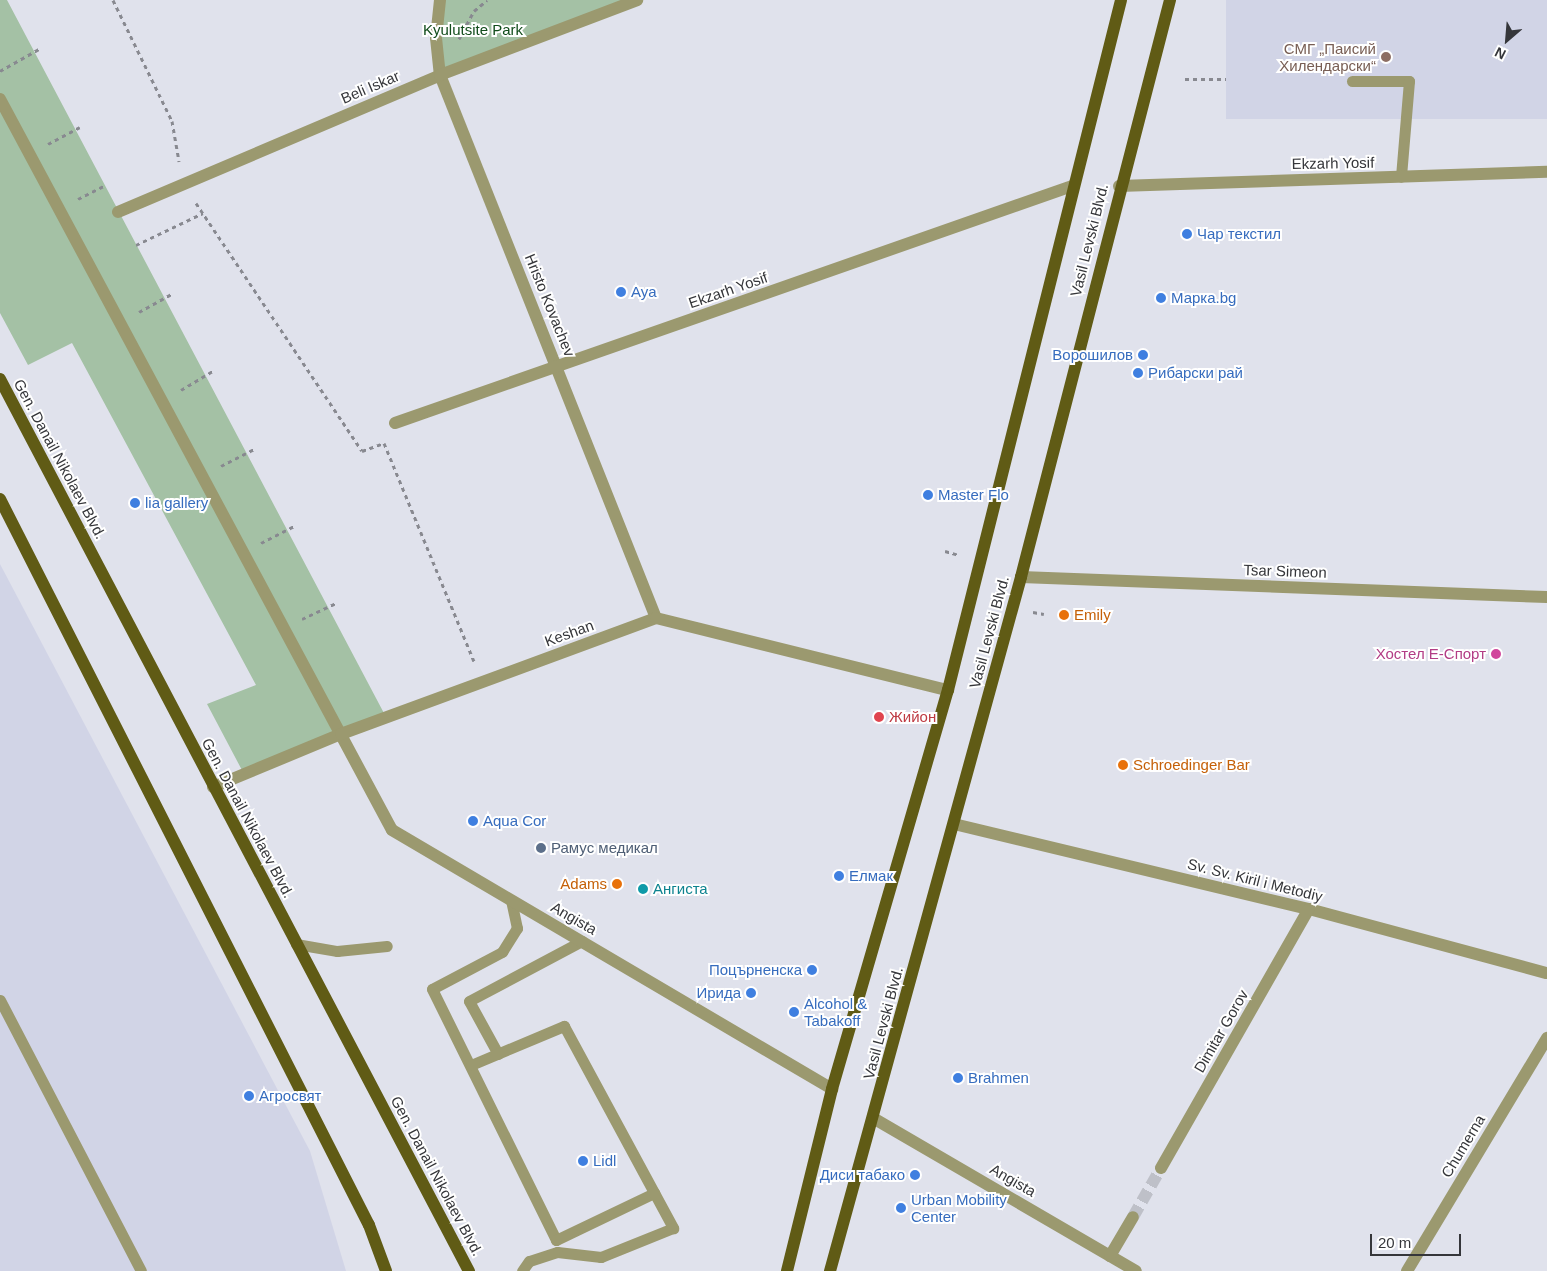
<!DOCTYPE html>
<html>
<head>
<meta charset="utf-8">
<style>
	body { margin:0 }
	#map { position:relative; width:1547px; height:1271px; overflow:hidden; background:#e0e2ec; font-family:Helvetica,sans-serif }
	div>[style] { position:absolute }
	.built>* { inset:0; background:#d1d4e6; transform-origin:0 0 }
	.green>* { inset:0; background:#a4c1a5 }
	.street-tunnel>* { height:12px; margin-top:-6px; transform-origin:0; background:repeating-linear-gradient(90deg,#bec0c8 0 12px,transparent 0 18px) }
	.path>* { height:3px; margin-top:-1.5px; transform-origin:0; background:repeating-linear-gradient(90deg,#888990 0 4px,transparent 0 8px) }
	.lane>* { height:11px; margin:-5.5px; padding:0 5.5px; transform-origin:5.5px; border-radius:5.5px; background:#9b996f }
	.street>* { height:12px; margin:-6px; padding:0 6px; transform-origin:6px; border-radius:6px; background:#9b996f }
	.primary>* { height:12px; margin:-6px; padding:0 6px; transform-origin:6px; border-radius:6px; background:#605b15 }
	.dots>* { width:14px; height:14px; translate:-50% -50%; box-sizing:border-box; border:2px solid #fff; border-radius:50% }
	span { translate:-50% -50%; white-space:nowrap; text-align:center; line-height:1.15; -webkit-text-stroke:4px #fff; paint-order:stroke }
	.park-label { font-size:15px; color:#114c1b }
	.education-label { font-size:15px; color:#785e54 }
	.right { translate:-100% -50%; text-align:right }
	.street-label { font-size:15px; color:#35363a }
	.shop-label { font-size:15px; color:#366cbe }
	.left { translate:0 -50%; text-align:left }
	.food-label { font-size:15px; color:#c56008 }
	.hotel-label { font-size:15px; color:#b23c85 }
	.health-label { font-size:15px; color:#be3a42 }
	.service-label { font-size:15px; color:#4e5e75 }
	.culture-label { font-size:15px; color:#0d838f }
	.north { position:absolute; left:1482px; top:15px; width:50px; height:50px; -webkit-text-stroke:4px #fff; paint-order:stroke; rotate:207deg; font-size:14px; font-weight:700; line-height:20px; text-align:center; color:#35363a }
	.north::after { content:''; display:block; margin:auto; width:18px; height:22px; background:#35363a; clip-path:polygon(50% 0,100% 100%,50% 72%,0 100%) }
	.scale { position:absolute; left:1370px; top:1234px; width:91px; height:22px; box-sizing:border-box; border:2px solid #35363a; border-top:0; padding-left:6px; font-size:15px; line-height:18px; white-space:nowrap; color:#35363a; -webkit-text-stroke:4px #fff; paint-order:stroke }
</style>
</head>
<body>
<div id="map">
	<div class="built">
		<i style="left:1226px;top:0;width:321px;height:119px"></i>
		<i style="clip-path:polygon(0 564px,310px 1151px,346px 1271px,0 1271px)"></i>
	</div>
	<div class="green">
		<i style="clip-path:polygon(0 0,7px 0,386px 717px,244px 774px,207px 704px,256px 685px,72px 343px,28px 365px,0 313px)"></i>
		<i style="clip-path:polygon(442px 0,637px 0,442px 74px)"></i>
	</div>
	<div class="street-tunnel">
		<i style="left:1133px;top:1217px;width:56px;rotate:-60.3deg"></i>
	</div>
	<div class="path">
		<i style="left:113px;top:0;width:135px;rotate:64deg"></i>
		<i style="left:172px;top:121px;width:41px;rotate:80.1deg"></i>
		<i style="left:459px;top:39px;width:32px;rotate:-62deg"></i>
		<i style="left:474px;top:11px;width:17px;rotate:-40deg"></i>
		<i style="left:0;top:71px;width:45px;rotate:-29.4deg"></i>
		<i style="left:1185px;top:79px;width:41px"></i>
		<i style="left:48px;top:144px;width:36px;rotate:-28deg"></i>
		<i style="left:78px;top:199px;width:29px;rotate:-27deg"></i>
		<i style="left:196px;top:203px;width:298px;rotate:56.2deg"></i>
		<i style="left:362px;top:451px;width:23px;rotate:-20deg"></i>
		<i style="left:136px;top:245px;width:74px;rotate:-25.5deg"></i>
		<i style="left:139px;top:312px;width:38px;rotate:-29deg"></i>
		<i style="left:181px;top:390px;width:37px;rotate:-31deg"></i>
		<i style="left:384px;top:443px;width:236px;rotate:67.6deg"></i>
		<i style="left:221px;top:466px;width:37px;rotate:-27deg"></i>
		<i style="left:261px;top:543px;width:37px;rotate:-27deg"></i>
		<i style="left:945px;top:551px;width:15px;rotate:16deg"></i>
		<i style="left:1033px;top:612px;width:11px;rotate:10deg"></i>
		<i style="left:302px;top:619px;width:38px;rotate:-25deg"></i>
	</div>
	<div class="lane">
		<i style="left:1352px;top:81px;width:57px"></i>
		<i style="left:1409px;top:81px;width:96px;rotate:94.8deg"></i>
		<i style="left:511px;top:900px;width:29px;rotate:78deg"></i>
		<i style="left:517px;top:928px;width:28px;rotate:122deg"></i>
		<i style="left:502px;top:952px;width:79px;rotate:152.1deg"></i>
		<i style="left:432px;top:989px;width:280px;rotate:63.7deg"></i>
		<i style="left:556px;top:1240px;width:109px;rotate:-25.6deg"></i>
		<i style="left:296px;top:944px;width:42px;rotate:9.7deg"></i>
		<i style="left:337px;top:951px;width:50px;rotate:-5.7deg"></i>
		<i style="left:0;top:1000px;width:305px;rotate:62.5deg"></i>
		<i style="left:498px;top:1054px;width:60px;rotate:-118.7deg"></i>
		<i style="left:469px;top:1001px;width:128px;rotate:-28deg"></i>
		<i style="left:471px;top:1065px;width:101px;rotate:-22.8deg"></i>
		<i style="left:564px;top:1026px;width:230px;rotate:61.6deg"></i>
		<i style="left:673px;top:1228px;width:78px;rotate:158.1deg"></i>
		<i style="left:601px;top:1257px;width:44px;rotate:-173.5deg"></i>
		<i style="left:557px;top:1252px;width:29px;rotate:162deg"></i>
		<i style="left:529px;top:1261px;width:12px;rotate:125deg"></i>
	</div>
	<div class="street">
		<i style="left:440px;top:0;width:38px;rotate:96deg"></i>
		<i style="left:436px;top:38px;width:37px;rotate:84deg"></i>
		<i style="left:440px;top:75px;width:584px;rotate:68.31deg"></i>
		<i style="left:0;top:99px;width:829px;rotate:61.8deg"></i>
		<i style="left:392px;top:830px;width:511px;rotate:30.48deg"></i>
		<i style="left:1119px;top:186px;width:428px;rotate:-1.9deg"></i>
		<i style="left:118px;top:212px;width:350px;rotate:-23deg"></i>
		<i style="left:440px;top:75px;width:211px;rotate:-20.8deg"></i>
		<i style="left:395px;top:423px;width:717px;rotate:-19.29deg"></i>
		<i style="left:1021px;top:577px;width:526px;rotate:2.18deg"></i>
		<i style="left:213px;top:787px;width:139px;rotate:-22.5deg"></i>
		<i style="left:341px;top:734px;width:336px;rotate:-20.2deg"></i>
		<i style="left:656px;top:618px;width:301px;rotate:13.9deg"></i>
		<i style="left:954px;top:824px;width:365px;rotate:13.5deg"></i>
		<i style="left:1309px;top:909px;width:246px;rotate:15.1deg"></i>
		<i style="left:873px;top:1118px;width:304px;rotate:30.2deg"></i>
		<i style="left:1161px;top:1168px;width:298px;rotate:-60.3deg"></i>
		<i style="left:1110px;top:1256px;width:45px;rotate:-59.5deg"></i>
		<i style="left:1407px;top:1271px;width:272px;rotate:-59deg"></i>
	</div>
	<div class="primary">
		<i style="left:0;top:379px;width:1008px;rotate:62.27deg"></i>
		<i style="left:0;top:499px;width:814px;rotate:63.06deg"></i>
		<i style="left:369px;top:1225px;width:49px;rotate:69.7deg"></i>
		<i style="left:787px;top:1271px;width:187px;rotate:-76.1deg"></i>
		<i style="left:832px;top:1089px;width:416px;rotate:-73.8deg"></i>
		<i style="left:948px;top:690px;width:711px;rotate:-75.92deg"></i>
		<i style="left:830px;top:1271px;width:720px;rotate:-74.61deg"></i>
		<i style="left:1021px;top:577px;width:596px;rotate:-75.52deg"></i>
	</div>
	<div class="dots">
		<i style="left:1386px;top:57px;background:#8d6e63"></i>
		<i style="left:1187px;top:234px;background:#3f7fe0"></i>
		<i style="left:621px;top:292px;background:#3f7fe0"></i>
		<i style="left:1161px;top:298px;background:#3f7fe0"></i>
		<i style="left:1143px;top:355px;background:#3f7fe0"></i>
		<i style="left:1138px;top:373px;background:#3f7fe0"></i>
		<i style="left:928px;top:495px;background:#3f7fe0"></i>
		<i style="left:135px;top:503px;background:#3f7fe0"></i>
		<i style="left:1064px;top:615px;background:#e8710a"></i>
		<i style="left:1496px;top:654px;background:#d1479c"></i>
		<i style="left:879px;top:717px;background:#e0444e"></i>
		<i style="left:1123px;top:765px;background:#e8710a"></i>
		<i style="left:473px;top:821px;background:#3f7fe0"></i>
		<i style="left:541px;top:848px;background:#5c6f8a"></i>
		<i style="left:839px;top:876px;background:#3f7fe0"></i>
		<i style="left:617px;top:884px;background:#e8710a"></i>
		<i style="left:643px;top:889px;background:#0f9aa8"></i>
		<i style="left:812px;top:970px;background:#3f7fe0"></i>
		<i style="left:751px;top:993px;background:#3f7fe0"></i>
		<i style="left:794px;top:1012px;background:#3f7fe0"></i>
		<i style="left:958px;top:1078px;background:#3f7fe0"></i>
		<i style="left:249px;top:1096px;background:#3f7fe0"></i>
		<i style="left:583px;top:1161px;background:#3f7fe0"></i>
		<i style="left:915px;top:1175px;background:#3f7fe0"></i>
		<i style="left:901px;top:1208px;background:#3f7fe0"></i>
	</div>
	<div class="park-label">
		<span style="left:473px;top:30px">Kyulutsite Park</span>
	</div>
	<div class="education-label">
		<span class="right" style="left:1376px;top:57px">СМГ „Паисий<br>Хилендарски“</span>
	</div>
	<div class="street-label">
		<span style="left:370px;top:87px;rotate:-23deg">Beli Iskar</span>
		<span style="left:1333px;top:163px;rotate:-1deg">Ekzarh Yosif</span>
		<span style="left:1089px;top:240px;rotate:-76deg">Vasil Levski Blvd.</span>
		<span style="left:728px;top:290px;rotate:-19deg">Ekzarh Yosif</span>
		<span style="left:550px;top:305px;rotate:68deg">Hristo Kovachev</span>
		<span style="left:60px;top:459px;rotate:62deg">Gen. Danail Nikolaev Blvd.</span>
		<span style="left:1285px;top:571px;rotate:2deg">Tsar Simeon</span>
		<span style="left:989px;top:632px;rotate:-75deg">Vasil Levski Blvd.</span>
		<span style="left:569px;top:633px;rotate:-20deg">Keshan</span>
		<span style="left:248px;top:818px;rotate:62deg">Gen. Danail Nikolaev Blvd.</span>
		<span style="left:1255px;top:880px;rotate:14deg">Sv. Sv. Kiril i Metodiy</span>
		<span style="left:574px;top:918px;rotate:30deg">Angista</span>
		<span style="left:883px;top:1023px;rotate:-75deg">Vasil Levski Blvd.</span>
		<span style="left:1221px;top:1031px;rotate:-60deg">Dimitar Gorov</span>
		<span style="left:1463px;top:1146px;rotate:-59deg">Chumerna</span>
		<span style="left:437px;top:1176px;rotate:62deg">Gen. Danail Nikolaev Blvd.</span>
		<span style="left:1013px;top:1180px;rotate:30deg">Angista</span>
	</div>
	<div class="shop-label">
		<span class="left" style="left:1197px;top:234px">Чар текстил</span>
		<span class="left" style="left:631px;top:292px">Aya</span>
		<span class="left" style="left:1171px;top:298px">Марка.bg</span>
		<span class="right" style="left:1133px;top:355px">Ворошилов</span>
		<span class="left" style="left:1148px;top:373px">Рибарски рай</span>
		<span class="left" style="left:938px;top:495px">Master Flo</span>
		<span class="left" style="left:145px;top:503px">lia gallery</span>
		<span class="left" style="left:483px;top:821px">Aqua Cor</span>
		<span class="left" style="left:849px;top:876px">Елмак</span>
		<span class="right" style="left:802px;top:970px">Поцърненска</span>
		<span class="right" style="left:741px;top:993px">Ирида</span>
		<span class="left" style="left:804px;top:1012px">Alcohol &amp;<br>Tabakoff</span>
		<span class="left" style="left:968px;top:1078px">Brahmen</span>
		<span class="left" style="left:259px;top:1096px">Агросвят</span>
		<span class="left" style="left:593px;top:1161px">Lidl</span>
		<span class="right" style="left:905px;top:1175px">Диси табако</span>
		<span class="left" style="left:911px;top:1208px">Urban Mobility<br>Center</span>
	</div>
	<div class="food-label">
		<span class="left" style="left:1074px;top:615px">Emily</span>
		<span class="left" style="left:1133px;top:765px">Schroedinger Bar</span>
		<span class="right" style="left:607px;top:884px">Adams</span>
	</div>
	<div class="hotel-label">
		<span class="right" style="left:1486px;top:654px">Хостел Е-Спорт</span>
	</div>
	<div class="health-label">
		<span class="left" style="left:889px;top:717px">Жийон</span>
	</div>
	<div class="service-label">
		<span class="left" style="left:551px;top:848px">Рамус медикал</span>
	</div>
	<div class="culture-label">
		<span class="left" style="left:653px;top:889px">Ангиста</span>
	</div>
	<div class="north">N</div>
	<div class="scale">20 m</div>
</div>
</body>
</html>
